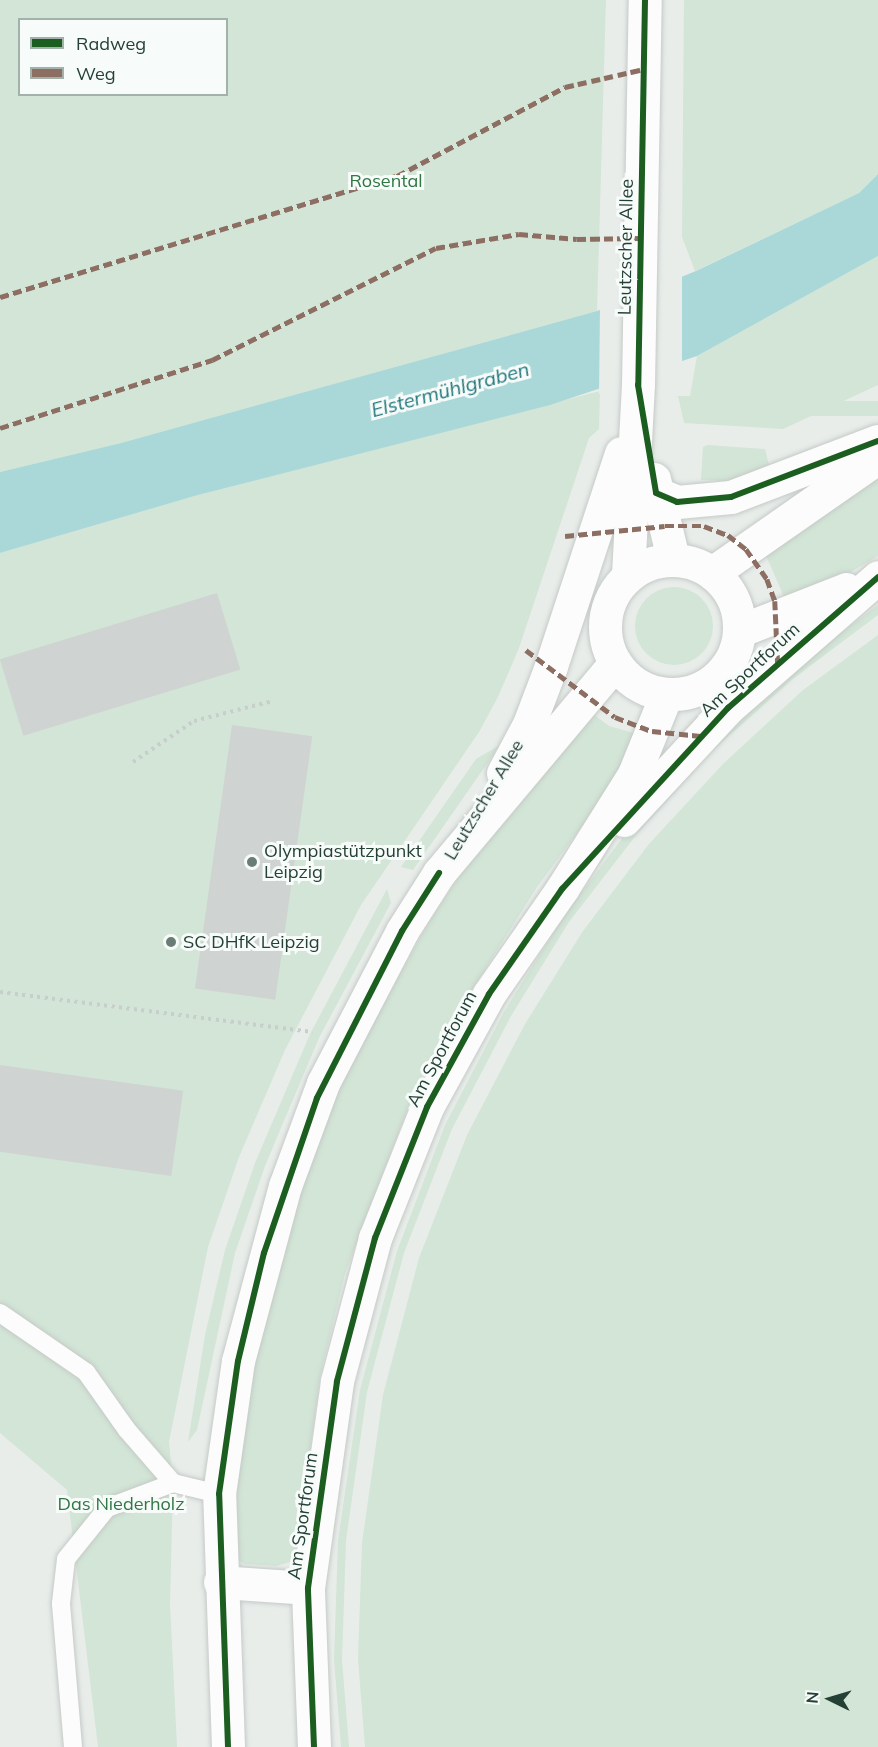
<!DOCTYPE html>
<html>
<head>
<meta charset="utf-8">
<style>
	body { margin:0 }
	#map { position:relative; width:878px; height:1747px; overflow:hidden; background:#e8edea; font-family:Mulish,sans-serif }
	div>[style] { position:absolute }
	.green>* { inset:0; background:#d2e5d6; transform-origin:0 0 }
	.round { border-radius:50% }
	.water>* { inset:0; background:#aad8d8 }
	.pier>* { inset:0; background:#e8edea }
	.building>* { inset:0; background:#cfd4d2; transform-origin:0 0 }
	.path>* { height:4px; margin-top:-2px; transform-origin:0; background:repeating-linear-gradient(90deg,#c7cecb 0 3px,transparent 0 7.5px) }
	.roads { filter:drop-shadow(0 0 2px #c5cac7) drop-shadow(0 0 2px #c5cac7) }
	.lane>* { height:18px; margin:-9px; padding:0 9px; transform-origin:9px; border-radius:9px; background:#fcfcfc }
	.secondary>* { height:33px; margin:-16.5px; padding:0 16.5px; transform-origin:16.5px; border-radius:16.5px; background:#fcfcfc }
	.secondary>.ring { margin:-16.5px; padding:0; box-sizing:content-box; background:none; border:33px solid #fcfcfc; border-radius:50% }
	.quiet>* { height:4.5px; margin-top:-2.25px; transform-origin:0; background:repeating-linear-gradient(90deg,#8d6e63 0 9px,transparent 0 13.5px) }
	.cycleway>* { height:6px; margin:-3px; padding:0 3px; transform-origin:3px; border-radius:3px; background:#1b5e20 }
	.dots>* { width:16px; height:16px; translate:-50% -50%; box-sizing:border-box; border:3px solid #f7fbf9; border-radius:50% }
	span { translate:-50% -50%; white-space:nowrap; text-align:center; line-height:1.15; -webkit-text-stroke:6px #f7fbf9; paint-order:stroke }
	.park-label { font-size:18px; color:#307744 }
	.street-label { font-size:18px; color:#254136 }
	.poi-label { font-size:18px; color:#254136 }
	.left { translate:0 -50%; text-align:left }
	.water-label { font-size:20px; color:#20777c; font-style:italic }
	.legend { position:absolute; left:18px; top:18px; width:210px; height:78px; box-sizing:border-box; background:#f7fbf9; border:2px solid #a3b1ab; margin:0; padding:8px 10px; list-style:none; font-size:18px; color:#254136 }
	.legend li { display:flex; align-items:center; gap:12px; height:30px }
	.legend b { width:30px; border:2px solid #a3b1ab }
	.north { position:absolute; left:800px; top:1669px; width:60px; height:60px; -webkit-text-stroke:4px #f7fbf9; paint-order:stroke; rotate:275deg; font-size:16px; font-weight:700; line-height:24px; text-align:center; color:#254136 }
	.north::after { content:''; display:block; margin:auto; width:21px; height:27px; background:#254136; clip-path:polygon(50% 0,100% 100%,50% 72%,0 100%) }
</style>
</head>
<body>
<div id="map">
	<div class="green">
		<i style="clip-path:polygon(evenodd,0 0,606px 0,597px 311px,121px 443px,0 472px,0 0,20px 20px,226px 20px,226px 94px,20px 94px,20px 20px)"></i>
		<i style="clip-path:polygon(684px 0,878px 0,878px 174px,859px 193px,695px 271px,682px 237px)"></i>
		<i style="clip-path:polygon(878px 256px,878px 385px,783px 429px,684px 423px,678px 396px,690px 396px,697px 356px)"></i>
		<i style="clip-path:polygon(600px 391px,599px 429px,589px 438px,519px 648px,498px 697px,479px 732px,361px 905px,285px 1050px,239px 1157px,208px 1247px,169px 1442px,173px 1483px,170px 1604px,177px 1747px,98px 1747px,67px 1490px,0 1433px,0 553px,198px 495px)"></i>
		<i style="left:878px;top:401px;width:15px;height:97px;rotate:90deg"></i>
		<i style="clip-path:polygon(708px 445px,765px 449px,769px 465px,728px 481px,701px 480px,703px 447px)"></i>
		<i style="clip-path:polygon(878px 473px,878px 556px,820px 590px,785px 599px,764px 551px)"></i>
		<i class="round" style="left:635px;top:587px;width:78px;height:78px"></i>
		<i style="clip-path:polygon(878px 605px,878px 615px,794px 678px,711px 752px,637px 834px,569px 922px,511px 1016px,452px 1129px,404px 1253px,367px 1392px,346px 1541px,342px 1660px,349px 1747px,341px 1747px,334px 1660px,338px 1541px,360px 1390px,397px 1251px,445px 1125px,504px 1012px,563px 917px,630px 828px,706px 747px,788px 672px)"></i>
		<i style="clip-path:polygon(878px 635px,878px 1747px,365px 1747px,358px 1659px,362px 1543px,383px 1395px,419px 1258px,467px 1135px,525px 1024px,583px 931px,649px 844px,723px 764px,803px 690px)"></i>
		<i style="clip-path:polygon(588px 710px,609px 726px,637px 734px,623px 771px,537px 887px,446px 1031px,413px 1094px,345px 1274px,320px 1377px,297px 1549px,290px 1562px,276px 1566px,245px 1564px,233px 1558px,232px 1475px,252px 1363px,278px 1253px,331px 1106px,369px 1028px,429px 922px,487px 835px)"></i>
		<i style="clip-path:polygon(500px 745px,413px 870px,401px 867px,476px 759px)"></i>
		<i style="clip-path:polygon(387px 889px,391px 903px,319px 1038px,265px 1166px,235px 1253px,197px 1430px,188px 1442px,205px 1335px,225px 1250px,255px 1163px,310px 1034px)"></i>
	</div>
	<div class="water">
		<i style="clip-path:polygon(878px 174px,878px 256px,697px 356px,550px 405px,198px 495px,0 553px,0 472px,121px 443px,597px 311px,696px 271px,859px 193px)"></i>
	</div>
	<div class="pier">
		<i style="clip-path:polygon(682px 274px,682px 365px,599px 394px,600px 307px)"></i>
	</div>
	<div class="building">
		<i style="left:217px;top:593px;width:80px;height:227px;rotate:73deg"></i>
		<i style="left:232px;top:725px;width:81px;height:266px;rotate:8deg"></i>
		<i style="left:0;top:1065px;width:185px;height:86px;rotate:8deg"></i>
	</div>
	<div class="path">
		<i style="left:133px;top:762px;width:73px;rotate:-33.9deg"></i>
		<i style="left:194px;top:721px;width:81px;rotate:-14.2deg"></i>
		<i style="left:0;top:992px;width:315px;rotate:7.3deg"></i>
	</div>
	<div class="roads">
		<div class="lane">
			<i style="left:0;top:1313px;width:104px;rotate:34.5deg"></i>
			<i style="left:86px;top:1372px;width:71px;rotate:54.7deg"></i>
			<i style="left:127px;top:1430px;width:70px;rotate:49deg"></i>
			<i style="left:73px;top:1747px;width:144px;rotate:-94.8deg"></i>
			<i style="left:61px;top:1603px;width:44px;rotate:-83.5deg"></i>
			<i style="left:66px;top:1559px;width:65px;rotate:-51.2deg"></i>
			<i style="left:107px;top:1508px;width:71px;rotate:-20.7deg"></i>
			<i style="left:173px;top:1483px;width:47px;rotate:13.4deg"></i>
		</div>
		<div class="secondary">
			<i style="left:654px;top:479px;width:82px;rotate:76.6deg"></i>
			<i style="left:656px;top:493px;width:23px;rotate:23deg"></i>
			<i style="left:677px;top:502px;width:54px;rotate:-5.3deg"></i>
			<i style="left:731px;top:497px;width:157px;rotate:-20.9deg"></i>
			<i class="ring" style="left:605px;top:560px;width:101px;height:101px"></i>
			<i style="left:712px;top:573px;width:203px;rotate:-34.9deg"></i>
			<i style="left:628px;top:575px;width:190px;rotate:-87deg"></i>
			<i style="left:638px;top:385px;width:385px;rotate:-89deg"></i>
			<i style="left:739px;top:631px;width:115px;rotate:-21.4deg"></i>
			<i style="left:503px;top:773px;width:55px;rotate:-62deg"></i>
			<i style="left:529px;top:724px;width:62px;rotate:-69.2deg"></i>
			<i style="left:551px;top:666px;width:224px;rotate:-71.8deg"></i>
			<i style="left:624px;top:820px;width:153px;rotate:-47.1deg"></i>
			<i style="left:728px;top:708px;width:199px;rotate:-41.1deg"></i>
			<i style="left:220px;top:1582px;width:88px;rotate:3.9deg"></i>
			<i style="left:228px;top:1747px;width:253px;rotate:-92deg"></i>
			<i style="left:219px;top:1494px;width:134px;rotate:-81.9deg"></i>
			<i style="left:238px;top:1361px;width:181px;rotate:-75deg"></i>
			<i style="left:285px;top:1186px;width:110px;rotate:-69.7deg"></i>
			<i style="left:323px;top:1083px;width:171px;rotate:-62.5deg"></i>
			<i style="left:402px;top:931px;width:69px;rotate:-57.5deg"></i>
			<i style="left:439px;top:873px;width:274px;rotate:-50deg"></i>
			<i style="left:314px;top:1747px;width:159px;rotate:-92.2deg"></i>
			<i style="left:308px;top:1588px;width:209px;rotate:-82deg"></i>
			<i style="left:337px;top:1381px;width:148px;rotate:-75.1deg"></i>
			<i style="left:375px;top:1238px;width:141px;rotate:-68.3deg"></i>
			<i style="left:427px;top:1107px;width:129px;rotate:-61.2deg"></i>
			<i style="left:489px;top:994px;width:128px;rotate:-55.2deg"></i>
			<i style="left:562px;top:889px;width:136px;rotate:-57.9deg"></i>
			<i style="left:634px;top:774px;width:85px;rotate:-67.9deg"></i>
		</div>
	</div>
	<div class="quiet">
		<i style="left:0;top:297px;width:415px;rotate:-17deg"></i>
		<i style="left:397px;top:176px;width:190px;rotate:-27.9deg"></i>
		<i style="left:565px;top:87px;width:81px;rotate:-12.8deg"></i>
		<i style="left:0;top:428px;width:223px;rotate:-17.8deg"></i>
		<i style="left:212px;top:360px;width:250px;rotate:-26.6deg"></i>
		<i style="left:436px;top:248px;width:84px;rotate:-9.6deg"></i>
		<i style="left:519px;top:234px;width:58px;rotate:4.9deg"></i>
		<i style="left:577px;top:239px;width:64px;rotate:-0.9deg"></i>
		<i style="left:565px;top:536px;width:100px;rotate:-5.7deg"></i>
		<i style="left:665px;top:526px;width:39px"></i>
		<i style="left:704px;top:526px;width:26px;rotate:21deg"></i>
		<i style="left:728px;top:535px;width:23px;rotate:38deg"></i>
		<i style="left:746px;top:549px;width:37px;rotate:55deg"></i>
		<i style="left:767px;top:579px;width:23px;rotate:70deg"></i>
		<i style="left:775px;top:601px;width:65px;rotate:87.4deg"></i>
		<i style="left:526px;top:650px;width:111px;rotate:37deg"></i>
		<i style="left:615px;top:717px;width:40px;rotate:21deg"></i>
		<i style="left:652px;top:731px;width:49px;rotate:5.8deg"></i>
	</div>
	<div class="cycleway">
		<i style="left:645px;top:0;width:385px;rotate:91deg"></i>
		<i style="left:638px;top:385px;width:109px;rotate:80.5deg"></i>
		<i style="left:656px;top:493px;width:23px;rotate:23deg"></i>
		<i style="left:677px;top:502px;width:54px;rotate:-5.3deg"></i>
		<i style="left:731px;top:497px;width:157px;rotate:-20.9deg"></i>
		<i style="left:228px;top:1747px;width:253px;rotate:-92deg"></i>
		<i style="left:219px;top:1494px;width:134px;rotate:-81.9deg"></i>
		<i style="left:238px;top:1361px;width:111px;rotate:-76.5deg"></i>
		<i style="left:264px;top:1253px;width:164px;rotate:-71.1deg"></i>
		<i style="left:317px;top:1098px;width:187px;rotate:-63deg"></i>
		<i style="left:402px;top:931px;width:69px;rotate:-57.5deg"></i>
		<i style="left:314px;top:1747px;width:159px;rotate:-92.2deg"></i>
		<i style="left:308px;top:1588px;width:209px;rotate:-82deg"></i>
		<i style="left:337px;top:1381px;width:148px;rotate:-75.1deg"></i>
		<i style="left:375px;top:1238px;width:141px;rotate:-68.3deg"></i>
		<i style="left:427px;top:1107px;width:129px;rotate:-61.2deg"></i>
		<i style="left:489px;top:994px;width:128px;rotate:-55.2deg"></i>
		<i style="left:562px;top:889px;width:246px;rotate:-47.5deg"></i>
		<i style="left:728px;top:708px;width:199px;rotate:-41.1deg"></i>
	</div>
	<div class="dots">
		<i style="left:252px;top:862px;background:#697d75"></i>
		<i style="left:171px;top:942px;background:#697d75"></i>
	</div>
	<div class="park-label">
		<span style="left:386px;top:181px">Rosental</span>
		<span style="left:121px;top:1504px">Das Niederholz</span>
	</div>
	<div class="street-label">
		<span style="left:626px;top:247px;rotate:-89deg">Leutzscher Allee</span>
		<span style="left:750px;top:670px;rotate:-43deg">Am Sportforum</span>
		<span style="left:484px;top:800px;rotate:-59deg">Leutzscher Allee</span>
		<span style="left:442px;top:1049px;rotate:-62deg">Am Sportforum</span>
		<span style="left:303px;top:1516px;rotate:-82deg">Am Sportforum</span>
	</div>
	<div class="poi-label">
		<span class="left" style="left:264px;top:862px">Olympiastützpunkt<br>Leipzig</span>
		<span class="left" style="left:183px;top:942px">SC DHfK Leipzig</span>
	</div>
	<div class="water-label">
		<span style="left:450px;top:389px;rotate:-15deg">Elstermühlgraben</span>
	</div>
	<ul class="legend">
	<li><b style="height:8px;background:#1b5e20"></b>Radweg</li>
	<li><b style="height:8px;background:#8d6e63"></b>Weg</li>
	</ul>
	<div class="north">N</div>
</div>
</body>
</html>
